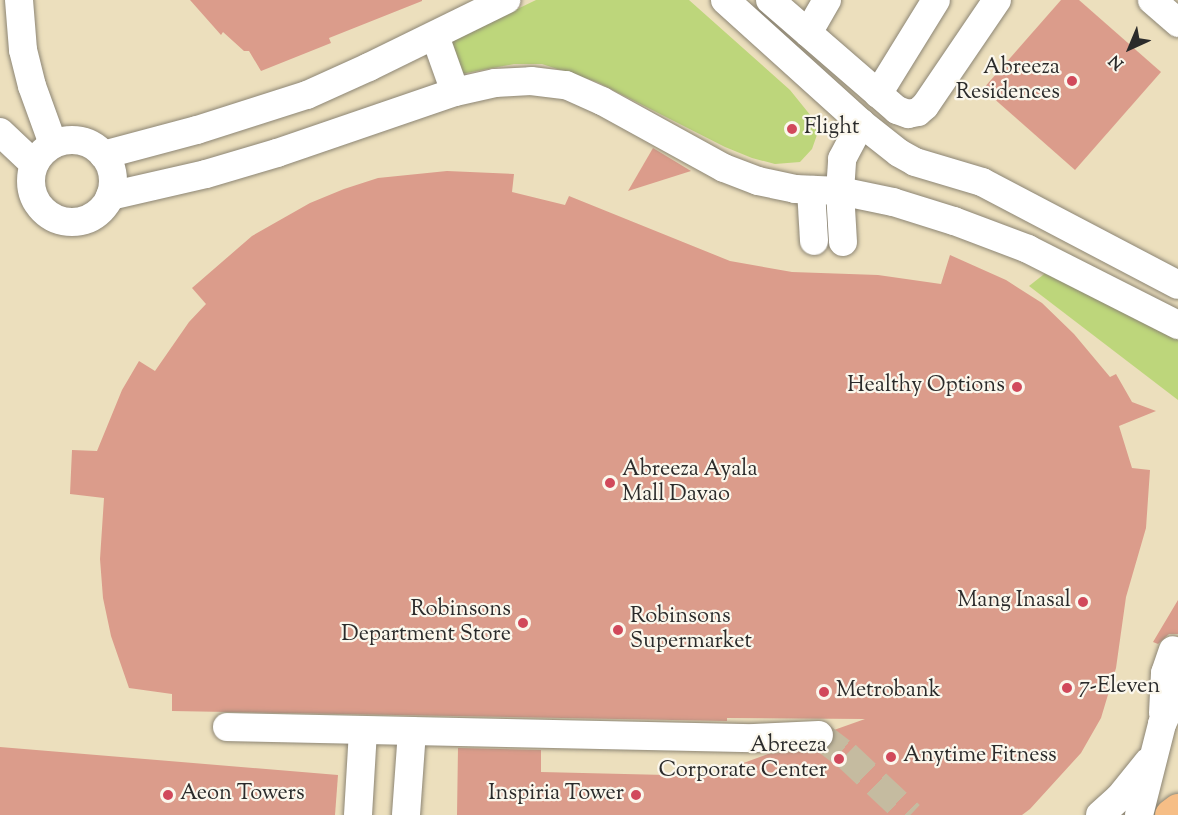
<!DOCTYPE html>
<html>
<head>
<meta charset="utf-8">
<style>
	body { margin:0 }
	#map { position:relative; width:1178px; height:815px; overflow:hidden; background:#ecdfbd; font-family:"Sorts Mill Goudy",serif }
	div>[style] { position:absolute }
	.green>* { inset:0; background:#bdd67b }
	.building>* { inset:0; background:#db9c8b }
	.minor-tunnel>* { height:28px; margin-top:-14px; transform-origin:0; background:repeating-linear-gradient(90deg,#c5bba0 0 28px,transparent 0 42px) }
	.roads { filter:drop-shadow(0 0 2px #8c8574) drop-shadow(0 0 2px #8c8574) }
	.minor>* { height:28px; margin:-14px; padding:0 14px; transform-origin:14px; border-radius:14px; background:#fff }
	.minor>.ring { margin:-14px; padding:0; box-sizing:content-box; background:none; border:28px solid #fff; border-radius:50% }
	.major>* { height:33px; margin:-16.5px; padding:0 16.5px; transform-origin:16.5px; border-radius:16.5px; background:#f6be86 }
	.dots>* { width:16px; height:16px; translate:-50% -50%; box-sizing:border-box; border:3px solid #fbf7ec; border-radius:50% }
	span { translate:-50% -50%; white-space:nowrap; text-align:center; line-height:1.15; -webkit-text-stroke:4.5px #fbf7ec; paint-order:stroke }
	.poi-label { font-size:22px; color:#2b2b2b }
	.right { translate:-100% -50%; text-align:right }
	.left { translate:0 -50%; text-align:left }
	.north { position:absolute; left:1100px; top:18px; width:60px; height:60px; -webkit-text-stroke:4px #fbf7ec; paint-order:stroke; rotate:224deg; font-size:16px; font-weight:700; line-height:24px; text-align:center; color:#2b2b2b }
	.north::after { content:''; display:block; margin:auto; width:21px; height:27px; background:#2b2b2b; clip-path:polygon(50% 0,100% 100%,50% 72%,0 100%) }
</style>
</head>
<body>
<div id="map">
	<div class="green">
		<i style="clip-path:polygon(536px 0,689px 0,790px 90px,811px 116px,818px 132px,812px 149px,800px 162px,775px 164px,752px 158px,725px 147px,597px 82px,542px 64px,514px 64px,461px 74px,451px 41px)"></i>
		<i style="clip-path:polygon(1048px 271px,1178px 340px,1178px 400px,1029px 286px)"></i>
	</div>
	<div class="building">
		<i style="clip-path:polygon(190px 0,422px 0,422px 1px,329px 38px,331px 43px,261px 71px,249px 51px,244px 51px,223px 32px,221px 35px)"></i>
		<i style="clip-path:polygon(1061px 0,1079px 0,1161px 72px,1075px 170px,983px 89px)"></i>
		<i style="clip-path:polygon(653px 148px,691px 171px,628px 191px)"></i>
		<i style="clip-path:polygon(447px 171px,514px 174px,512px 192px,565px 205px,569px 196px,730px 261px,792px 272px,878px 275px,941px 284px,950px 255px,1006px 280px,1042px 303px,1074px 334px,1110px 377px,1116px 374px,1132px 402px,1156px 411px,1119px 426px,1132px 468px,1150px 470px,1146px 528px,1126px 597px,1116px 668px,1101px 718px,1081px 753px,1030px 809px,1022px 815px,457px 815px,458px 748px,541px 750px,541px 772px,708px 776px,768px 754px,827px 749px,834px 742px,834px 730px,865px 719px,727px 718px,727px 721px,172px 711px,172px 694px,129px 688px,111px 636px,103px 598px,100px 559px,104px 498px,70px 494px,72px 450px,97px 451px,122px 390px,139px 361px,155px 371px,189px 322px,206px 304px,192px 288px,252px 236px,310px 203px,344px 189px,378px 178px)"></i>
		<i style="clip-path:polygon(1178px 600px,1178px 634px,1169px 634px,1158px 644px,1153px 642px)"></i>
		<i style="clip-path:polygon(0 747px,338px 775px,335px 815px,0 815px)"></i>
	</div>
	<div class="minor-tunnel">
		<i style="left:819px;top:735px;width:34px;rotate:37deg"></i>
		<i style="left:846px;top:755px;width:88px;rotate:43.2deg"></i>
	</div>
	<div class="roads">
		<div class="minor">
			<i style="left:19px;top:0;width:50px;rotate:85.4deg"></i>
			<i style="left:23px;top:50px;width:37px;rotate:76deg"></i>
			<i style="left:32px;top:86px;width:62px;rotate:70.1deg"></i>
			<i style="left:725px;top:0;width:183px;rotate:42.1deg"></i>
			<i style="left:861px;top:123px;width:48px;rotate:38.3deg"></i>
			<i style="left:899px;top:153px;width:18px;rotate:29deg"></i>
			<i style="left:915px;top:162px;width:70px;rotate:16.6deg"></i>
			<i style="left:982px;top:182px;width:221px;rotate:27.7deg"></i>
			<i style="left:770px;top:0;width:168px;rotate:40.9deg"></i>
			<i style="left:897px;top:110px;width:12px;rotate:20deg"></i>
			<i style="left:908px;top:114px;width:10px;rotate:-11deg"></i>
			<i style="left:918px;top:112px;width:9px;rotate:-41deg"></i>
			<i style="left:925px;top:106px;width:128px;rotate:-55.8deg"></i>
			<i style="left:1152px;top:0;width:35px;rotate:41deg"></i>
			<i style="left:808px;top:33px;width:38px;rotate:-60deg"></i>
			<i style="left:435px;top:36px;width:59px;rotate:70.3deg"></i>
			<i style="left:878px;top:94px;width:110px;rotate:-58.3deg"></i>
			<i style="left:0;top:132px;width:47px;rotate:43.3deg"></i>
			<i class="ring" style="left:31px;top:140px;width:54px;height:54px"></i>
			<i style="left:103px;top:155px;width:97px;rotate:-14.9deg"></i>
			<i style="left:197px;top:130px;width:115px;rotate:-17.7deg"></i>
			<i style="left:307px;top:95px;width:68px;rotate:-24.3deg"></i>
			<i style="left:369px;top:67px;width:153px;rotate:-26.1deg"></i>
			<i style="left:811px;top:190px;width:51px;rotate:86.6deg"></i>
			<i style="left:110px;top:196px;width:98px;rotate:-12.9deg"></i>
			<i style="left:206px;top:174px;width:74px;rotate:-16.5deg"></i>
			<i style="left:277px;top:153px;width:188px;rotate:-18.9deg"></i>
			<i style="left:455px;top:92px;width:41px;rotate:-12.7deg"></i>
			<i style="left:495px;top:83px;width:36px;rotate:-3deg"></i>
			<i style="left:531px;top:81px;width:35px;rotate:7deg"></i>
			<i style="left:566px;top:85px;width:39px;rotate:24deg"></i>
			<i style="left:602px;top:101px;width:139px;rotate:28.8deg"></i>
			<i style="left:724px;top:168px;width:36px;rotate:21deg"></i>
			<i style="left:758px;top:181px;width:38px;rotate:12deg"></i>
			<i style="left:795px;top:189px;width:45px;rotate:2.5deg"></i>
			<i style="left:840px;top:191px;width:54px;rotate:11.7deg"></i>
			<i style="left:893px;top:202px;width:64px;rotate:17.3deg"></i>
			<i style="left:954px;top:221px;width:79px;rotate:20.7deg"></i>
			<i style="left:1028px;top:249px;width:168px;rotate:26.9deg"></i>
			<i style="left:843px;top:242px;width:51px;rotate:-93.4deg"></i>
			<i style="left:840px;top:191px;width:32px;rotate:-86deg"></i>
			<i style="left:842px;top:159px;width:41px;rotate:-62.2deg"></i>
			<i style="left:1163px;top:713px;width:40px;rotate:-87.1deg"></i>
			<i style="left:1165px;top:673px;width:24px;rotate:-71deg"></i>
			<i style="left:227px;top:727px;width:185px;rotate:1.2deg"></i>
			<i style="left:412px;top:731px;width:84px;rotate:94.1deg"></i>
			<i style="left:412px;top:731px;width:342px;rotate:1.2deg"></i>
			<i style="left:754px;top:738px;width:65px;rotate:-2.6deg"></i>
			<i style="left:358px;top:815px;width:85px;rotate:-86.6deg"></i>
			<i style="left:1100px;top:815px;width:25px;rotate:-42deg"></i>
			<i style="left:1119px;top:798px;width:46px;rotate:-51.1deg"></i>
			<i style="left:1139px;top:815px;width:94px;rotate:-75.8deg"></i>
			<i style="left:1162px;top:724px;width:38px;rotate:-65deg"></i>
		</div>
		<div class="major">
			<i style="left:1171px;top:815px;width:9px;rotate:-36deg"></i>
		</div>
	</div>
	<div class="dots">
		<i style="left:1072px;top:81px;background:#d1495b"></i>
		<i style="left:792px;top:129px;background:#d1495b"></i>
		<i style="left:1017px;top:387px;background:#d1495b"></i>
		<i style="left:610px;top:483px;background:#d1495b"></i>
		<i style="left:1083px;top:602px;background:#d1495b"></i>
		<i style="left:523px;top:623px;background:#d1495b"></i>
		<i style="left:618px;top:630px;background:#d1495b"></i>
		<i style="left:1067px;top:688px;background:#d1495b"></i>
		<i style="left:824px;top:692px;background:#d1495b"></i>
		<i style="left:891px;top:757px;background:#d1495b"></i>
		<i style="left:839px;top:759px;background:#d1495b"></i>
		<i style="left:168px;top:795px;background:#d1495b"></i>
		<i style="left:636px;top:795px;background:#d1495b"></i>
	</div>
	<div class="poi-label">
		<span class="right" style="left:1060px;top:81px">Abreeza<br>Residences</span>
		<span class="left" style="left:804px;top:129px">Flight</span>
		<span class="right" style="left:1005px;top:387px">Healthy Options</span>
		<span class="left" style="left:622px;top:483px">Abreeza Ayala<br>Mall Davao</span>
		<span class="right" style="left:1071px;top:602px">Mang Inasal</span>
		<span class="right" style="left:511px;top:623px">Robinsons<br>Department Store</span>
		<span class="left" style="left:630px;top:630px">Robinsons<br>Supermarket</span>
		<span class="left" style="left:1079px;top:688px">7-Eleven</span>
		<span class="left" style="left:836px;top:692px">Metrobank</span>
		<span class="right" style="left:827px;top:759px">Abreeza<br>Corporate Center</span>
		<span class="left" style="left:903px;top:757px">Anytime Fitness</span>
		<span class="left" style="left:180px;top:795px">Aeon Towers</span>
		<span class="right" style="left:624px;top:795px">Inspiria Tower</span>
	</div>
	<div class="north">N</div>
</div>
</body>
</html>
